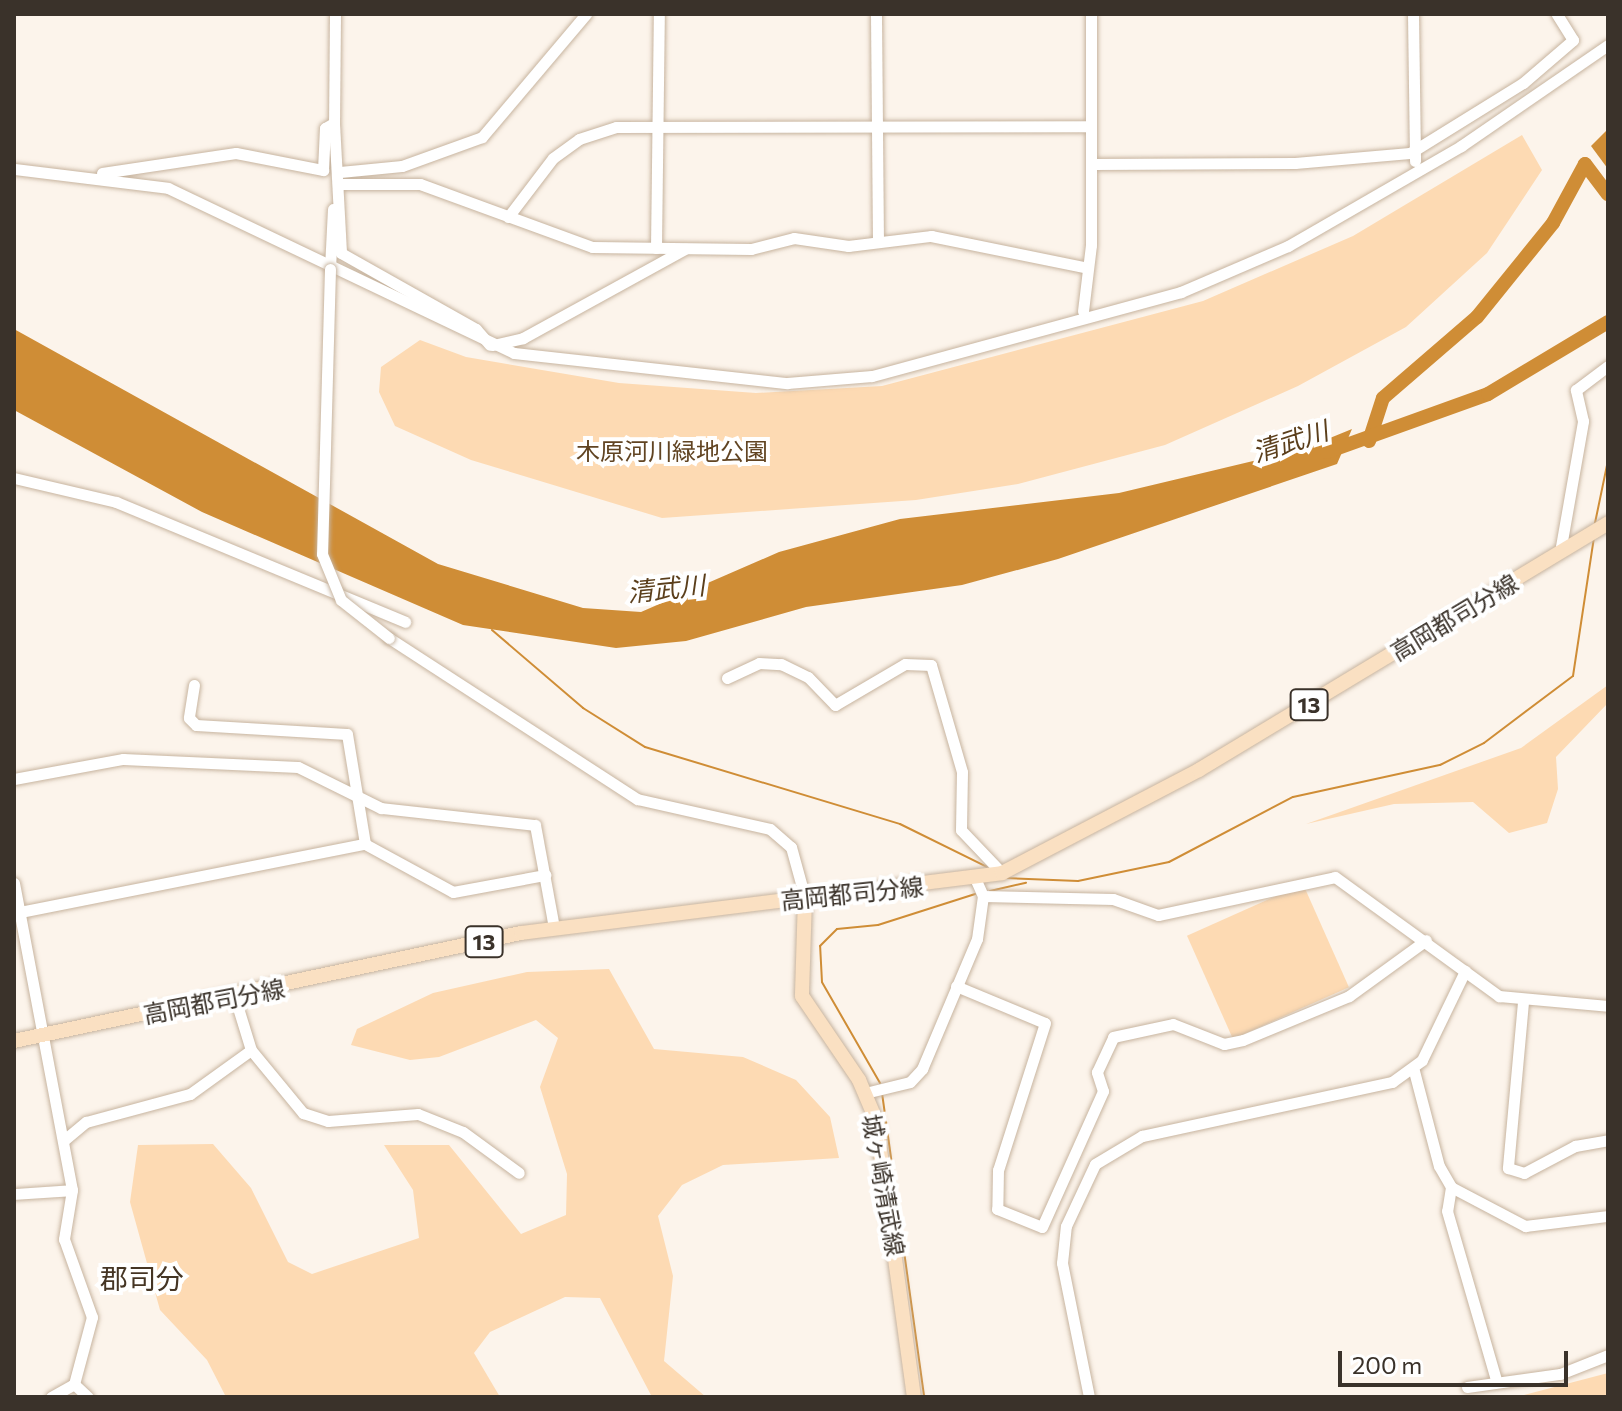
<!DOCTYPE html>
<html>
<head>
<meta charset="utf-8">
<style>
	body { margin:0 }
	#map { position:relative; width:1622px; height:1411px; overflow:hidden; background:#fcf4eb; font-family:Commissioner,"Noto Sans JP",sans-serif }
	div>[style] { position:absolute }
	.green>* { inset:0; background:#fddab3; transform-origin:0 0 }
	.water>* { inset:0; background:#cf8d36 }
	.stream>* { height:2px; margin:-1px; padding:0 1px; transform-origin:1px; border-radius:1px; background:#cf8d36 }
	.river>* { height:14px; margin:-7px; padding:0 7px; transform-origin:7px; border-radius:7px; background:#cf8d36 }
	.roads { filter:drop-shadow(0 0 2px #c7b49f) drop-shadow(0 0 2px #c7b49f) }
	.minor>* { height:11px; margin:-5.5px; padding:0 5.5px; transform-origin:5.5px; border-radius:5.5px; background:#fff }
	.major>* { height:14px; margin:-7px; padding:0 7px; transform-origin:7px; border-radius:7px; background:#fae0c2 }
	.bridges { filter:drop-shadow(0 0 2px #c7b49f) drop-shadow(0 0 2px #c7b49f) }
	.minor-bridge>* { height:11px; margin:-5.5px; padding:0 5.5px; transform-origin:5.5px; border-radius:5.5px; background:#fff }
	span { translate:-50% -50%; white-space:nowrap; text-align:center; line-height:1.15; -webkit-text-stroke:8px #fff; paint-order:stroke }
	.shield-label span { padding:2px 6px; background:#fff; border:2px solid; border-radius:6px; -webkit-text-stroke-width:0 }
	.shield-label { font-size:22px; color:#3a322a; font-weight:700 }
	.park-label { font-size:24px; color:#614422 }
	.street-label { font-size:24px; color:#3a322a }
	.water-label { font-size:26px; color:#5b3f1c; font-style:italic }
	.quarter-label { font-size:28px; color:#453524 }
	.frame { position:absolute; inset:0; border:16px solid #3a322a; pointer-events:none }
	.scale { position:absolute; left:1338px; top:1351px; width:230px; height:36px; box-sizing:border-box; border:4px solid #3a322a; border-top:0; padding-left:10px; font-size:24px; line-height:28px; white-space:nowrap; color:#3a322a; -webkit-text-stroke:6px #fff; paint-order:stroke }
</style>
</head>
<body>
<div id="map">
	<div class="green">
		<i style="clip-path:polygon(1522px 135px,1542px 170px,1487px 253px,1406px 327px,1298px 386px,1165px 445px,1018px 484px,916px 500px,662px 518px,471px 460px,395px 426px,379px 392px,381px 367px,420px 340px,466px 357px,619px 383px,756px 393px,882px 386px,1203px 301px,1353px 236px)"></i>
		<i style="clip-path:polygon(1608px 685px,1608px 703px,1556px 757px,1558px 789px,1547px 823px,1509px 833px,1473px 802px,1394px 804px,1306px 824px,1521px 748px)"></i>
		<i style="left:1303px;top:884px;width:113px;height:127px;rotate:66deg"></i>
		<i style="clip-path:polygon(609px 969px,654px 1049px,743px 1057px,796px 1080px,830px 1117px,839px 1158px,723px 1165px,682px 1185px,658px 1216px,673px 1276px,664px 1361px,706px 1397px,652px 1397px,600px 1298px,565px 1297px,490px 1332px,474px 1353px,500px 1397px,226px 1397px,207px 1360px,160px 1310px,130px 1202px,138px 1145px,213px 1144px,251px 1188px,288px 1262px,312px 1274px,419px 1238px,413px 1190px,384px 1145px,449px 1145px,521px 1234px,566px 1215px,567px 1174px,540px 1087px,558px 1038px,536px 1020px,439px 1057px,410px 1060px,351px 1045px,357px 1029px,433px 993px,527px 972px)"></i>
		<i style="clip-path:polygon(1608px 1373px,1608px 1397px,1516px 1397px)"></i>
	</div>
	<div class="water">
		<i style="clip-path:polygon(1608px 129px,1608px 169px,1591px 146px)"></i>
		<i style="clip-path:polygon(14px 329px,438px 564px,583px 608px,641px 612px,779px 552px,900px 519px,1119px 493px,1303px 449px,1352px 429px,1337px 464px,1058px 559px,962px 585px,806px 607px,686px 641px,616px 648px,463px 625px,202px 512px,14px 410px)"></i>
	</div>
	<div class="stream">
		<i style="left:1595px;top:523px;width:64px;rotate:-78.3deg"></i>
		<i style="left:492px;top:630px;width:120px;rotate:40.6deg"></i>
		<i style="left:583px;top:708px;width:73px;rotate:32.2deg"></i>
		<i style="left:645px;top:747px;width:266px;rotate:16.8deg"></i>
		<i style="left:900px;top:824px;width:97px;rotate:26.3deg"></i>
		<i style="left:1006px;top:878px;width:72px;rotate:2.4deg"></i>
		<i style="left:1078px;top:881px;width:93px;rotate:-11.8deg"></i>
		<i style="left:1169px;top:862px;width:140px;rotate:-27.7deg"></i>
		<i style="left:1293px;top:797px;width:150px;rotate:-12.3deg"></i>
		<i style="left:1440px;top:765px;width:49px;rotate:-26.6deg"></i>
		<i style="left:1484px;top:743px;width:111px;rotate:-37deg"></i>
		<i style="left:1573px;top:676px;width:141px;rotate:-81.4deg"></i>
		<i style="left:990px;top:891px;width:37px;rotate:-13deg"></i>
		<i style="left:880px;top:1083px;width:116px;rotate:-119.9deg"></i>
		<i style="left:822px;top:982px;width:36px;rotate:-93deg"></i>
		<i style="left:820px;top:946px;width:24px;rotate:-45deg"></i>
		<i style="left:837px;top:929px;width:41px;rotate:-5.6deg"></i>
		<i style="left:878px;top:925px;width:102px;rotate:-17.7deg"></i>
		<i style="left:882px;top:1093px;width:307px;rotate:82.1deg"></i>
	</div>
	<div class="river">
		<i style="left:1369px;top:441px;width:45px;rotate:-72deg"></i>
		<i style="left:1383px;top:398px;width:124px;rotate:-40.8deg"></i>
		<i style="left:1477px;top:317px;width:121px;rotate:-51deg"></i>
		<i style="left:1553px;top:223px;width:67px;rotate:-61.5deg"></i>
		<i style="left:1585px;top:164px;width:38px;rotate:53deg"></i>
		<i style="left:1327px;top:452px;width:171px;rotate:-19.8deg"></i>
		<i style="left:1488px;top:394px;width:140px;rotate:-31deg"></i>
	</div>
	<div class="roads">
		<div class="minor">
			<i style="left:876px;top:14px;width:225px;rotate:89.5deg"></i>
			<i style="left:1413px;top:14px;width:147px;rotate:89.2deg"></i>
			<i style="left:334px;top:128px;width:114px;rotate:-89.5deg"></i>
			<i style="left:1092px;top:164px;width:203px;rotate:-0.3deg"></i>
			<i style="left:1295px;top:163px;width:115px;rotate:-5deg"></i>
			<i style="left:1410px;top:153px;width:133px;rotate:-31.8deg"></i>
			<i style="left:1523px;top:83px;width:66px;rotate:-40.7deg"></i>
			<i style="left:1573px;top:40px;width:31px;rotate:-122deg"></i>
			<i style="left:14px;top:169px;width:155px;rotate:7deg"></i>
			<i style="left:168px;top:188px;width:383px;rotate:25.5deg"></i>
			<i style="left:514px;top:353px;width:275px;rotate:6.3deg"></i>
			<i style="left:787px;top:383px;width:85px;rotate:-4.7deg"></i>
			<i style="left:872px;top:376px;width:320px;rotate:-15.2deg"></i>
			<i style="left:1181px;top:292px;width:116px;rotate:-23.3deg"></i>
			<i style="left:1288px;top:246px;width:200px;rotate:-30deg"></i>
			<i style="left:1461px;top:146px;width:178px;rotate:-34.5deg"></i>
			<i style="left:340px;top:172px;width:62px;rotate:-5.5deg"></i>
			<i style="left:402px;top:166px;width:85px;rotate:-19.9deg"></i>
			<i style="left:482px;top:137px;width:161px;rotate:-49.8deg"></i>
			<i style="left:102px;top:173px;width:135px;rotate:-8.5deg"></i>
			<i style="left:236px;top:153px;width:89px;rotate:11.1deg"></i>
			<i style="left:323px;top:170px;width:42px;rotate:-87.3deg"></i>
			<i style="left:325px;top:128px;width:10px;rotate:-29deg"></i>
			<i style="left:334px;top:123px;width:130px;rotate:86.9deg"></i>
			<i style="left:341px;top:253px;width:155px;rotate:29.4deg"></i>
			<i style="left:476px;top:329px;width:21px;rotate:49deg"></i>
			<i style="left:340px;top:184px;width:80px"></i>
			<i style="left:420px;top:184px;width:183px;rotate:20.1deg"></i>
			<i style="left:592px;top:247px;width:159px;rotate:0.7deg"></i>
			<i style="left:751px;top:249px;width:44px;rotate:-14.3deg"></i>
			<i style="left:794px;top:238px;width:55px;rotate:8.4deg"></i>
			<i style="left:848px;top:246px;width:84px;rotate:-6.9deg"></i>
			<i style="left:931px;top:236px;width:160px;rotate:11.5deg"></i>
			<i style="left:508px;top:217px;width:74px;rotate:-52.7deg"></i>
			<i style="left:553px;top:158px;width:32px;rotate:-36deg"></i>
			<i style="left:579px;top:139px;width:39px;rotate:-18deg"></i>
			<i style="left:616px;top:127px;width:475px;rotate:-0.1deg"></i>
			<i style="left:656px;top:248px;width:234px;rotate:-89.3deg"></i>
			<i style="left:330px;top:268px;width:59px;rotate:-87.1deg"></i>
			<i style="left:1083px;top:311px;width:66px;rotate:-83.1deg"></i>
			<i style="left:1091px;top:245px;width:231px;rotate:-90deg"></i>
			<i style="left:493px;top:345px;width:31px;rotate:-13deg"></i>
			<i style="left:523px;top:338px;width:185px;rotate:-28.8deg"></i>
			<i style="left:14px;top:478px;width:105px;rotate:13.2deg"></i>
			<i style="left:116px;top:502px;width:313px;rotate:22.5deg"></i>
			<i style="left:1560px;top:552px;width:133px;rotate:-80deg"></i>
			<i style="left:1583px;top:421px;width:32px;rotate:-103deg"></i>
			<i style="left:1576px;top:390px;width:40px;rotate:-37deg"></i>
			<i style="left:389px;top:638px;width:296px;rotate:33deg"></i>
			<i style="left:637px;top:799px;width:136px;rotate:12.7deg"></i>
			<i style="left:770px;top:829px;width:28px;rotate:41deg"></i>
			<i style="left:791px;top:847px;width:53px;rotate:74.6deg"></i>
			<i style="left:727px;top:678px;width:35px;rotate:-25deg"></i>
			<i style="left:759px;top:663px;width:22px;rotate:3deg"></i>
			<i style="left:781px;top:664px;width:30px;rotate:26deg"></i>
			<i style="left:808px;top:677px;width:39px;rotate:46deg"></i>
			<i style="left:835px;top:705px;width:81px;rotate:-30.4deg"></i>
			<i style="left:905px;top:664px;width:26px;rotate:2deg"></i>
			<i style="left:931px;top:665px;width:111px;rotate:73.8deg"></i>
			<i style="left:962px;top:772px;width:58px;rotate:91deg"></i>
			<i style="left:961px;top:830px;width:59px;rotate:46.4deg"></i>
			<i style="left:194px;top:685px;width:33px;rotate:99deg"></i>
			<i style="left:189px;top:718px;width:10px;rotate:45deg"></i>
			<i style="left:196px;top:725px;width:151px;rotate:3.4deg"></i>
			<i style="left:347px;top:734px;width:111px;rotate:80.7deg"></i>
			<i style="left:14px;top:779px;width:111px;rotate:-10.4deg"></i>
			<i style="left:123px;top:759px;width:175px;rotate:2.6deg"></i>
			<i style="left:298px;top:767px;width:93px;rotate:26.3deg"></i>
			<i style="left:381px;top:808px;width:155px;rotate:6.3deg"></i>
			<i style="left:535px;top:825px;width:105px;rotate:79.5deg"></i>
			<i style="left:14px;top:883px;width:312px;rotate:79.3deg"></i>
			<i style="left:72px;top:1190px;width:50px;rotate:99.3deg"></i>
			<i style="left:64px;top:1239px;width:83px;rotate:70.3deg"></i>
			<i style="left:92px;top:1317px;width:69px;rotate:105deg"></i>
			<i style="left:983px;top:896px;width:130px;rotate:1.3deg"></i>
			<i style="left:1113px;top:899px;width:48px;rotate:19.6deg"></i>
			<i style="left:1158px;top:915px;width:181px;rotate:-12.1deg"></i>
			<i style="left:1335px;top:877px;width:203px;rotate:36deg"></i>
			<i style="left:1499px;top:996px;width:109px;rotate:5.2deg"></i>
			<i style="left:20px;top:912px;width:352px;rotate:-11.2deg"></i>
			<i style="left:365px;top:844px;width:100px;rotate:28.6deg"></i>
			<i style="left:453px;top:892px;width:94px;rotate:-10.5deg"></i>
			<i style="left:956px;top:986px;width:96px;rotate:22.6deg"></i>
			<i style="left:1045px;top:1023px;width:154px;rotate:107.7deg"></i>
			<i style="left:998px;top:1170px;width:39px;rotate:91deg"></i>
			<i style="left:997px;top:1209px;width:48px;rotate:21.8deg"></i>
			<i style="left:1042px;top:1227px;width:149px;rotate:-65.8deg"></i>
			<i style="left:1103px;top:1091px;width:20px;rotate:-108deg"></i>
			<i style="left:1097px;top:1072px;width:38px;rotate:-65deg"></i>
			<i style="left:1113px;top:1037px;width:61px;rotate:-12.2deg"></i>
			<i style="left:1173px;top:1024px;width:55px;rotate:21.4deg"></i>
			<i style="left:1224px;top:1044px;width:19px;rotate:-12deg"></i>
			<i style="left:1243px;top:1040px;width:115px;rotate:-22.5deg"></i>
			<i style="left:1349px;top:996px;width:95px;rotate:-36deg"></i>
			<i style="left:235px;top:998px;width:54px;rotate:72.9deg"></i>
			<i style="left:251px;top:1050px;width:82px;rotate:50.5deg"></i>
			<i style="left:303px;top:1113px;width:26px;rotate:18deg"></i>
			<i style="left:328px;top:1121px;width:90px;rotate:-4.4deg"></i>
			<i style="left:418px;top:1114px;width:48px;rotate:21.8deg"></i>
			<i style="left:463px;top:1132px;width:69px;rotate:36.2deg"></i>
			<i style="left:1523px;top:1002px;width:167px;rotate:95.2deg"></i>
			<i style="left:1508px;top:1168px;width:17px;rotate:17deg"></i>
			<i style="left:1524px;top:1173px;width:58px;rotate:-27.9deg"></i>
			<i style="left:1575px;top:1146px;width:34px;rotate:-10deg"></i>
			<i style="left:1414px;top:1071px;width:98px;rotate:75.3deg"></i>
			<i style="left:1439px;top:1166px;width:24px;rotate:60deg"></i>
			<i style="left:1451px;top:1187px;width:84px;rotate:27.8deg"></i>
			<i style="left:1525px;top:1226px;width:84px;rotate:-6.9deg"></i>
			<i style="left:865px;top:1093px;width:46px;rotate:-13.7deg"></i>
			<i style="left:910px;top:1082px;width:18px;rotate:-47deg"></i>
			<i style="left:922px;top:1069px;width:141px;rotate:-67.1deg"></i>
			<i style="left:977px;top:939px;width:43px;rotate:-82.1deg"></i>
			<i style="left:983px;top:896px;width:17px;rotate:-114deg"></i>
			<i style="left:63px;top:1141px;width:30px;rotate:-40deg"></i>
			<i style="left:86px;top:1122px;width:108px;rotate:-15.1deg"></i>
			<i style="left:190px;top:1094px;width:75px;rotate:-35.8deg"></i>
			<i style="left:1451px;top:1187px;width:24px;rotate:99deg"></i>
			<i style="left:1447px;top:1211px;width:176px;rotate:73.8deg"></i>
			<i style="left:14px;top:1194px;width:58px;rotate:-3.9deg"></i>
			<i style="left:74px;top:1384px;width:19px;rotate:43deg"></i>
			<i style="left:1467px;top:1387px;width:94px;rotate:-8deg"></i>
			<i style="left:1560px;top:1374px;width:52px;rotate:-21.6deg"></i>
			<i style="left:51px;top:1397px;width:26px;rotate:-29deg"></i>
			<i style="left:1089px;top:1397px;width:137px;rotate:-101.4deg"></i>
			<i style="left:1062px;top:1263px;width:37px;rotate:-84deg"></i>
			<i style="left:1066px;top:1226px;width:68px;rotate:-64.9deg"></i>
			<i style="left:1095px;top:1164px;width:55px;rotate:-30.8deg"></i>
			<i style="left:1142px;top:1136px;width:256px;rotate:-12.2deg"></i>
			<i style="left:1392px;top:1082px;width:37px;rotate:-36deg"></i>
			<i style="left:1422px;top:1060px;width:99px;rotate:-64.2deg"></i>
		</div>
		<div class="major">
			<i style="left:805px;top:898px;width:98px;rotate:91.8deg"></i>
			<i style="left:802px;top:996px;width:102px;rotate:55.8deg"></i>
			<i style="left:859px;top:1080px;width:43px;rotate:67deg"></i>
			<i style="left:876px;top:1120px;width:280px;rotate:82.2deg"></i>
			<i style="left:14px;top:1041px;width:518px;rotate:-12.03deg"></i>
			<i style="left:521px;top:933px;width:485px;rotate:-7.1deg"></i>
			<i style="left:1002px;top:873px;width:222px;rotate:-27.6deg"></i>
			<i style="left:1199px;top:770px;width:478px;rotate:-31.1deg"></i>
		</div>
	</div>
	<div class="bridges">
		<div class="minor-bridge">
			<i style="left:330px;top:269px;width:285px;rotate:91.6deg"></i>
			<i style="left:322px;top:554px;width:50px;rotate:67.6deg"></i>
			<i style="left:341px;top:600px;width:61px;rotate:38.4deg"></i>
		</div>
	</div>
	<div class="shield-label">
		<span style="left:1309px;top:705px">13</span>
		<span style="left:484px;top:942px">13</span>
	</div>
	<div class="park-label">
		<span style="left:672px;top:451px">木原河川緑地公園</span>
	</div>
	<div class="street-label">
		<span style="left:1454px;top:617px;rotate:-31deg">高岡都司分線</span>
		<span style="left:852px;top:893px;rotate:-6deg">高岡都司分線</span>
		<span style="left:214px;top:1001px;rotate:-11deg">高岡都司分線</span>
		<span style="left:884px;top:1185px;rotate:80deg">城ヶ崎清武線</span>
	</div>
	<div class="water-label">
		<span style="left:1290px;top:441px;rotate:-18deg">清武川</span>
		<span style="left:666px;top:588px;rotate:-6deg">清武川</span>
	</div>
	<div class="quarter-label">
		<span style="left:142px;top:1278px">郡司分</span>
	</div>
	<div class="frame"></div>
	<div class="scale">200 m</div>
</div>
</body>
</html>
